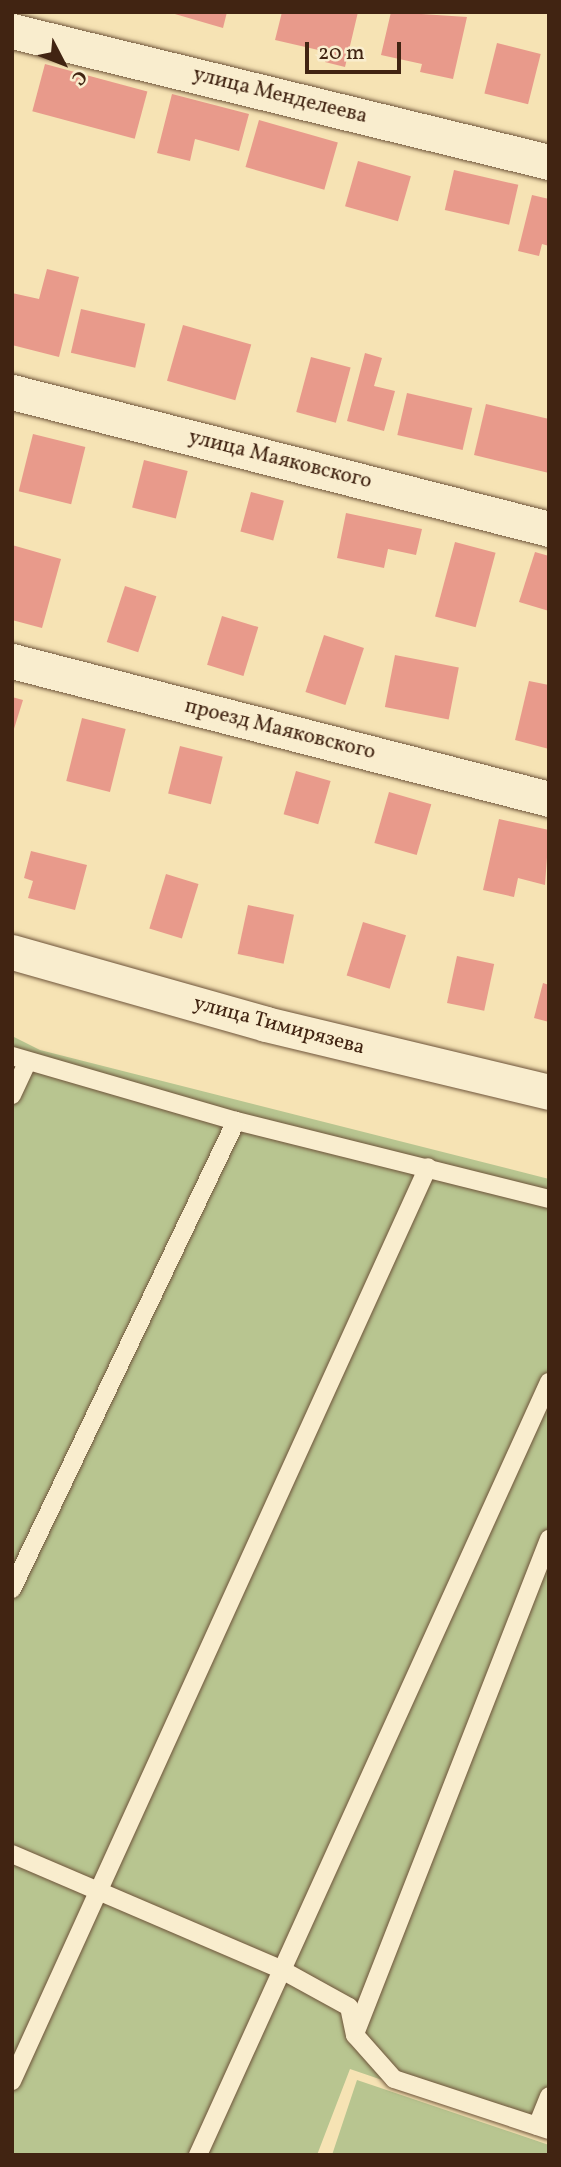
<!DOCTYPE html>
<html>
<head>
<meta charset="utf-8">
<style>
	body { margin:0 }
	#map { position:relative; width:561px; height:2167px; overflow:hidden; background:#f6e3b4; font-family:Vollkorn,serif }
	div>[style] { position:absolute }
	.green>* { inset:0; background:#b8c590 }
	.building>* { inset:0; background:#e89a8b; transform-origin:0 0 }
	.roads { filter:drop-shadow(0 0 2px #6e543a) drop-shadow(0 0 2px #6e543a) }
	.service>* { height:18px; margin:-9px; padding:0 9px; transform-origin:9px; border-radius:9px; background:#f9edce }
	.minor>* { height:35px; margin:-17.5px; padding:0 17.5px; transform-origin:17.5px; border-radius:17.5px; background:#f9edce }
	span { translate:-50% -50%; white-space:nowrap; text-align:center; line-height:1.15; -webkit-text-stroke:7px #f9edce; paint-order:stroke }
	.street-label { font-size:21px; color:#412412 }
	.frame { position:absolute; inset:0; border:14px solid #412412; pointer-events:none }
	.north { position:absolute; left:28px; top:28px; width:70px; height:70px; -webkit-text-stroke:5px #f9edce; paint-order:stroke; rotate:132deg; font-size:19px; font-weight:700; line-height:28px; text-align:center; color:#412412 }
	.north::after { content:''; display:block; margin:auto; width:24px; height:32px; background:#412412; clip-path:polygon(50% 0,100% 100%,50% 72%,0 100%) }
	.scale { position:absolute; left:305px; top:42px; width:96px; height:32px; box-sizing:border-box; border:4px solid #412412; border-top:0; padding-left:9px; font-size:21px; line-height:24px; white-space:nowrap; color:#412412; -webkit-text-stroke:5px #f9edce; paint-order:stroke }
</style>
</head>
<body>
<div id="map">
	<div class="green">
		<i style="clip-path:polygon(12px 1036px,40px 1050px,549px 1179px,549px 2137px,350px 2069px,317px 2155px,12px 2155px)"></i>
		<i style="clip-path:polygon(357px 2080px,549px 2145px,549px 2155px,332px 2155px)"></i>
	</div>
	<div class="building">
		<i style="clip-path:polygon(168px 12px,227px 12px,223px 28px)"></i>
		<i style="clip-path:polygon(282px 12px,358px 12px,345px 67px,325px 62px,327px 52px,275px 40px)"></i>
		<i style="clip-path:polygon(391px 12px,467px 17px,453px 79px,420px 72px,422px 64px,381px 55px)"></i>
		<i style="left:497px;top:43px;width:45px;height:52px;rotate:14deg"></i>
		<i style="left:45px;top:64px;width:106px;height:49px;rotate:15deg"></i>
		<i style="clip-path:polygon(172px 94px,249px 114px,239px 151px,195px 139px,190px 161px,157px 153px)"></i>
		<i style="left:259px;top:120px;width:82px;height:49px;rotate:16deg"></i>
		<i style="left:358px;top:161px;width:55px;height:47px;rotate:16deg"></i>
		<i style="left:454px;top:170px;width:66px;height:41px;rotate:13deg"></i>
		<i style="clip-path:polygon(532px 195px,549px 199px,549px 246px,542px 244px,539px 256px,518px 251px)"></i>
		<i style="clip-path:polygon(47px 269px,79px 277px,59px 357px,12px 345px,12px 293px,39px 299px)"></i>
		<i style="left:81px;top:309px;width:66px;height:45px;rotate:13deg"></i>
		<i style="left:183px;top:325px;width:71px;height:58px;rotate:16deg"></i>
		<i style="clip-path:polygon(365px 353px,382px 358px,374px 386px,395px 391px,384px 431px,347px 421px)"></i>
		<i style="left:311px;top:357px;width:41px;height:57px;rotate:15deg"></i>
		<i style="left:407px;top:393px;width:67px;height:43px;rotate:13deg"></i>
		<i style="clip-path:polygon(486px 404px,549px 419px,549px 473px,474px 455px)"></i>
		<i style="left:33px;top:434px;width:54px;height:59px;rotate:14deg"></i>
		<i style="left:144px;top:460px;width:45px;height:49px;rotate:14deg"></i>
		<i style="left:251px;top:492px;width:34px;height:41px;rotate:15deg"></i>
		<i style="clip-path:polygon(346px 513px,422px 529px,416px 555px,388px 549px,384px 568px,337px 558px)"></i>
		<i style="left:455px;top:542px;width:42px;height:77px;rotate:15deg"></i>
		<i style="clip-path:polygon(12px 545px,61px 559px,42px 628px,12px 620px)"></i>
		<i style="clip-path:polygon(535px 552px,549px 556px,549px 611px,519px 602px)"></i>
		<i style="left:125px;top:586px;width:33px;height:59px;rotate:18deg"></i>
		<i style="left:222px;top:616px;width:38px;height:51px;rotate:17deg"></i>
		<i style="left:324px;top:635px;width:42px;height:60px;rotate:18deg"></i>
		<i style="left:395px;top:655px;width:65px;height:53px;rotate:11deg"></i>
		<i style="clip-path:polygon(529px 681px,549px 685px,549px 749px,515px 740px)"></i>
		<i style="clip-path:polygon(12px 697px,23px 700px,13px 732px,12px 732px)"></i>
		<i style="left:82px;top:718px;width:45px;height:65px;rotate:14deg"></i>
		<i style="left:180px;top:746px;width:44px;height:49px;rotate:14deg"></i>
		<i style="left:296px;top:771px;width:36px;height:45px;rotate:16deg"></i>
		<i style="left:389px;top:792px;width:44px;height:53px;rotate:16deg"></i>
		<i style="clip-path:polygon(499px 819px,549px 830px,545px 885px,518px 878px,514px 897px,483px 890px)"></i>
		<i style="clip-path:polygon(31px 851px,87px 865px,75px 910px,28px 898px,33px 881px,24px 878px)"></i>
		<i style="left:166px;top:874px;width:34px;height:57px;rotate:17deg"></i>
		<i style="left:248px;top:905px;width:47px;height:50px;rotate:12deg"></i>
		<i style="left:363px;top:922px;width:45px;height:56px;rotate:17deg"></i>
		<i style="left:457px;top:956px;width:38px;height:48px;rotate:12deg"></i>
		<i style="clip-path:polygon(543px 983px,549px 985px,549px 1022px,534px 1018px)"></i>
	</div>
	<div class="roads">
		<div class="service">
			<i style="left:12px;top:1056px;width:233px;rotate:16.2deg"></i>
			<i style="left:236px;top:1121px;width:323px;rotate:14deg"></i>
			<i style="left:12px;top:1095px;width:35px;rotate:-65deg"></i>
			<i style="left:12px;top:1589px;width:519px;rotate:-64.42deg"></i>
			<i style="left:12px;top:1854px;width:294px;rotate:23.2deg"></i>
			<i style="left:282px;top:1970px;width:77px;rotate:28.9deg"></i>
			<i style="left:349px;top:2007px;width:29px;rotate:78deg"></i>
			<i style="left:355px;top:2035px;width:59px;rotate:48.4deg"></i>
			<i style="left:394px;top:2079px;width:163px;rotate:18.2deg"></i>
			<i style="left:355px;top:2034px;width:532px;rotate:-68.6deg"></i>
			<i style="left:12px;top:2081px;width:1004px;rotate:-65.53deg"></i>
			<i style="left:537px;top:2126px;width:32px;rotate:-68deg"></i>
			<i style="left:198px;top:2155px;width:849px;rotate:-65.58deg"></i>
		</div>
		<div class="minor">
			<i style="left:12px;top:31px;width:553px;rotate:13.71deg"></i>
			<i style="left:12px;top:392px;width:554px;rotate:14.31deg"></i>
			<i style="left:12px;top:661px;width:554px;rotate:14.41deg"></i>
			<i style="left:12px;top:952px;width:264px;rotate:15.8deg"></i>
			<i style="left:266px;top:1024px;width:291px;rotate:13.5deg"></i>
		</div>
	</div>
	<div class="street-label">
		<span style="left:280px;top:96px;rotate:14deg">улица Менделеева</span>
		<span style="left:280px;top:460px;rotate:14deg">улица Маяковского</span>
		<span style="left:280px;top:730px;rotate:14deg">проезд Маяковского</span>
		<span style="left:279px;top:1026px;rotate:15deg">улица Тимирязева</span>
	</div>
	<div class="frame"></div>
	<div class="north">С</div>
	<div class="scale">20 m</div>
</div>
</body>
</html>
